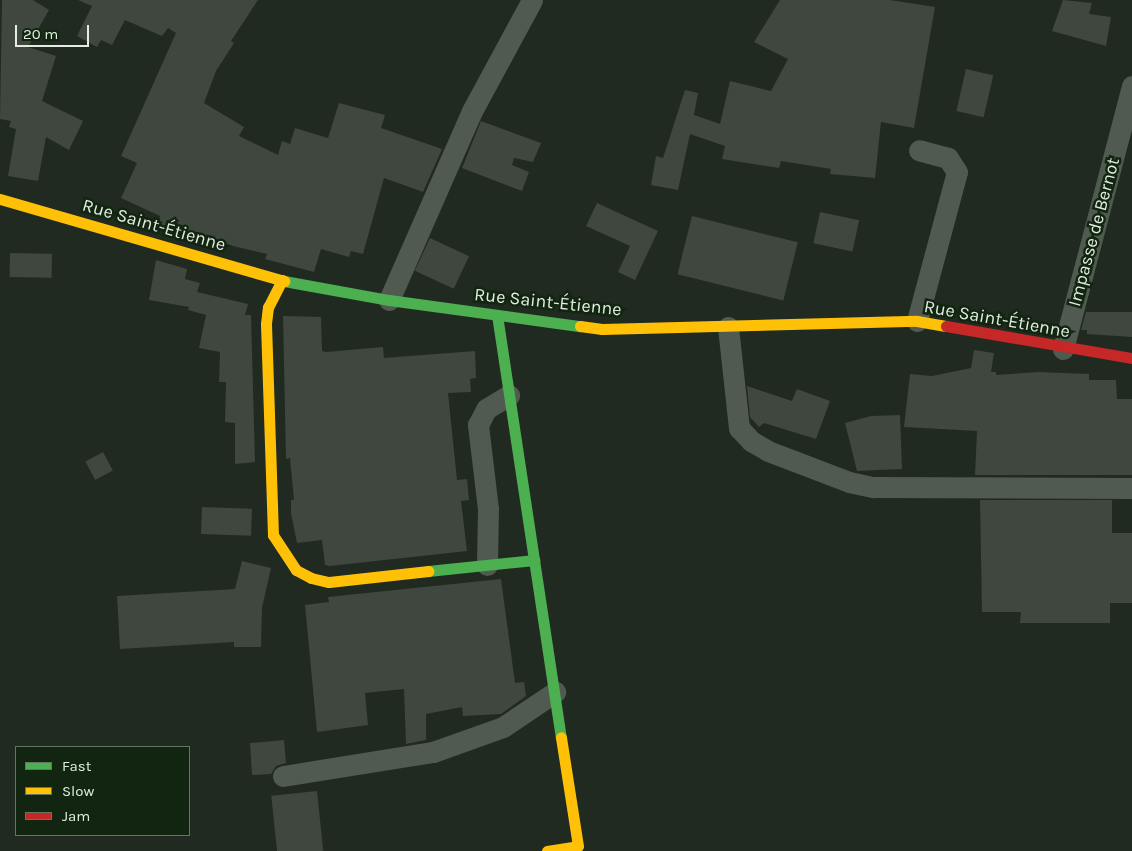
<!DOCTYPE html>
<html>
<head>
<meta charset="utf-8">
<style>
	body { margin:0 }
	#map { position:relative; width:1132px; height:851px; overflow:hidden; background:#202a20; font-family:Karla,sans-serif }
	div>[style] { position:absolute }
	.building>* { inset:0; background:#3f473f; transform-origin:0 0 }
	.street>* { height:21px; margin:-10.5px; padding:0 10.5px; transform-origin:10.5px; border-radius:10.5px; background:#505a50 }
	.fast>* { height:11px; margin:-5.5px; padding:0 5.5px; transform-origin:5.5px; border-radius:5.5px; background:#4caf50 }
	.slow>* { height:11px; margin:-5.5px; padding:0 5.5px; transform-origin:5.5px; border-radius:5.5px; background:#ffc107 }
	.jam>* { height:11px; margin:-5.5px; padding:0 5.5px; transform-origin:5.5px; border-radius:5.5px; background:#c62828 }
	span { translate:-50% -50%; white-space:nowrap; text-align:center; line-height:1.15; -webkit-text-stroke:5px #122511; paint-order:stroke }
	.street-label { font-size:18px; color:#e1ede0 }
	.legend { position:absolute; left:15px; top:746px; width:175px; height:90px; box-sizing:border-box; background:#122511; border:1px solid #657564; margin:0; padding:6px 9px; list-style:none; font-size:15px; color:#e1ede0 }
	.legend li { display:flex; align-items:center; gap:10px; height:25px }
	.legend b { width:25px; border:1px solid #657564 }
	.scale { position:absolute; left:15px; top:25px; width:74px; height:22px; box-sizing:border-box; border:2px solid #e1ede0; border-top:0; padding-left:6px; font-size:15px; line-height:18px; white-space:nowrap; color:#e1ede0; -webkit-text-stroke:4px #122511; paint-order:stroke }
</style>
</head>
<body>
<div id="map">
	<div class="building">
		<i style="clip-path:polygon(2px 0,33px 0,49px 10px,28px 47px,56px 56px,42px 101px,83px 121px,69px 150px,46px 137px,38px 181px,8px 176px,16px 129px,9px 127px,11px 121px,0 119px)"></i>
		<i style="clip-path:polygon(78px 0,258px 0,231px 41px,234px 43px,216px 71px,204px 103px,244px 127px,239px 136px,278px 155px,282px 141px,290px 144px,295px 128px,328px 138px,339px 103px,385px 115px,381px 128px,442px 149px,423px 192px,384px 178px,363px 254px,351px 251px,349px 257px,321px 249px,314px 272px,265px 259px,267px 254px,157px 228px,160px 216px,121px 198px,137px 163px,121px 156px,176px 33px,168px 28px,162px 36px,125px 20px,112px 45px,101px 40px,97px 47px,77px 36px,92px 6px)"></i>
		<i style="clip-path:polygon(780px 0,890px 0,935px 7px,914px 128px,881px 122px,875px 178px,830px 174px,831px 169px,781px 161px,779px 168px,722px 159px,725px 146px,690px 134px,678px 190px,651px 185px,656px 156px,663px 158px,685px 90px,698px 93px,694px 115px,720px 124px,730px 81px,771px 91px,788px 59px,754px 42px)"></i>
		<i style="clip-path:polygon(1063px 0,1092px 3px,1089px 14px,1111px 17px,1106px 46px,1052px 31px)"></i>
		<i style="left:966px;top:69px;width:28px;height:43px;rotate:13deg"></i>
		<i style="clip-path:polygon(481px 121px,541px 143px,533px 162px,514px 158px,512px 165px,529px 172px,522px 191px,462px 168px)"></i>
		<i style="clip-path:polygon(597px 203px,658px 231px,635px 280px,618px 272px,630px 246px,586px 226px)"></i>
		<i style="left:820px;top:212px;width:40px;height:32px;rotate:12deg"></i>
		<i style="left:692px;top:216px;width:109px;height:60px;rotate:14deg"></i>
		<i style="left:430px;top:238px;width:43px;height:36px;rotate:25deg"></i>
		<i style="left:10px;top:253px;width:42px;height:24px;rotate:1deg"></i>
		<i style="clip-path:polygon(156px 260px,187px 269px,185px 279px,200px 283px,197px 292px,248px 304px,245px 315px,251px 315px,255px 462px,235px 464px,235px 423px,225px 422px,226px 382px,219px 382px,220px 352px,199px 348px,206px 315px,188px 310px,189px 307px,149px 300px)"></i>
		<i style="clip-path:polygon(1086px 312px,1132px 312px,1132px 337px,1087px 334px,1087px 330px,1081px 330px)"></i>
		<i style="clip-path:polygon(283px 316px,321px 317px,322px 351px,326px 352px,383px 347px,384px 358px,475px 351px,476px 378px,470px 379px,471px 392px,448px 393px,457px 480px,467px 479px,469px 500px,461px 501px,467px 551px,330px 566px,325px 565px,322px 540px,297px 543px,291px 513px,291px 500px,294px 500px,290px 458px,286px 459px)"></i>
		<i style="clip-path:polygon(974px 350px,994px 353px,991px 372px,996px 372px,996px 375px,1039px 372px,1089px 374px,1089px 380px,1116px 380px,1117px 399px,1132px 399px,1132px 475px,975px 475px,977px 431px,904px 427px,910px 374px,932px 376px,971px 368px)"></i>
		<i style="clip-path:polygon(747px 386px,792px 401px,797px 389px,830px 401px,816px 439px,764px 423px,759px 427px,750px 417px)"></i>
		<i style="clip-path:polygon(900px 415px,902px 469px,857px 471px,845px 423px,871px 416px)"></i>
		<i style="left:103px;top:452px;width:21px;height:20px;rotate:62deg"></i>
		<i style="clip-path:polygon(980px 500px,1112px 500px,1112px 533px,1132px 533px,1132px 603px,1110px 603px,1110px 623px,1020px 623px,1021px 612px,982px 612px)"></i>
		<i style="left:202px;top:507px;width:50px;height:27px;rotate:2deg"></i>
		<i style="clip-path:polygon(242px 561px,271px 568px,262px 608px,261px 647px,234px 647px,234px 642px,120px 649px,117px 596px,235px 589px)"></i>
		<i style="clip-path:polygon(501px 579px,515px 683px,524px 682px,526px 696px,501px 714px,463px 716px,462px 707px,426px 714px,426px 740px,406px 744px,404px 689px,365px 693px,368px 725px,317px 732px,305px 605px,329px 602px,328px 597px)"></i>
		<i style="clip-path:polygon(284px 740px,286px 763px,276px 766px,271px 774px,252px 775px,250px 743px)"></i>
		<i style="left:317px;top:791px;width:60px;height:46px;rotate:84deg"></i>
	</div>
	<div class="street">
		<i style="left:389px;top:300px;width:206px;rotate:-66.3deg"></i>
		<i style="left:472px;top:111px;width:126px;rotate:-61.6deg"></i>
		<i style="left:917px;top:321px;width:154px;rotate:-75deg"></i>
		<i style="left:957px;top:172px;width:17px;rotate:-123deg"></i>
		<i style="left:948px;top:158px;width:30px;rotate:-165deg"></i>
		<i style="left:728px;top:327px;width:102px;rotate:83.8deg"></i>
		<i style="left:739px;top:428px;width:18px;rotate:47deg"></i>
		<i style="left:751px;top:441px;width:20px;rotate:30deg"></i>
		<i style="left:768px;top:451px;width:87px;rotate:20.9deg"></i>
		<i style="left:849px;top:482px;width:25px;rotate:12deg"></i>
		<i style="left:873px;top:487px;width:259px;rotate:0.2deg"></i>
		<i style="left:1063px;top:349px;width:272px;rotate:-75.3deg"></i>
		<i style="left:487px;top:565px;width:56px;rotate:-89deg"></i>
		<i style="left:488px;top:509px;width:85px;rotate:-96.8deg"></i>
		<i style="left:478px;top:425px;width:18px;rotate:-63deg"></i>
		<i style="left:486px;top:409px;width:27px;rotate:-31deg"></i>
		<i style="left:283px;top:776px;width:152px;rotate:-9.1deg"></i>
		<i style="left:433px;top:752px;width:74px;rotate:-19.7deg"></i>
		<i style="left:503px;top:727px;width:63px;rotate:-33.9deg"></i>
	</div>
	<div class="fast">
		<i style="left:284px;top:281px;width:107px;rotate:10.3deg"></i>
		<i style="left:389px;top:300px;width:193px;rotate:7.8deg"></i>
		<i style="left:497px;top:315px;width:427px;rotate:81.4deg"></i>
		<i style="left:428px;top:571px;width:107px;rotate:-5.9deg"></i>
	</div>
	<div class="slow">
		<i style="left:0;top:199px;width:296px;rotate:16.1deg"></i>
		<i style="left:282px;top:280px;width:30px;rotate:117deg"></i>
		<i style="left:268px;top:307px;width:17px;rotate:97deg"></i>
		<i style="left:266px;top:324px;width:211px;rotate:88.1deg"></i>
		<i style="left:273px;top:535px;width:42px;rotate:56.7deg"></i>
		<i style="left:296px;top:570px;width:17px;rotate:28deg"></i>
		<i style="left:311px;top:578px;width:18px;rotate:13deg"></i>
		<i style="left:329px;top:582px;width:100px;rotate:-6.3deg"></i>
		<i style="left:580px;top:326px;width:22px;rotate:8deg"></i>
		<i style="left:602px;top:329px;width:315px;rotate:-1.5deg"></i>
		<i style="left:917px;top:321px;width:29px;rotate:10deg"></i>
		<i style="left:547px;top:851px;width:31px;rotate:-9deg"></i>
		<i style="left:578px;top:846px;width:110px;rotate:-98.9deg"></i>
	</div>
	<div class="jam">
		<i style="left:946px;top:326px;width:189px;rotate:9.8deg"></i>
	</div>
	<div class="street-label">
		<span style="left:154px;top:225px;rotate:16deg">Rue Saint-Étienne</span>
		<span style="left:1094px;top:232px;rotate:-75deg">Impasse de Bernot</span>
		<span style="left:548px;top:302px;rotate:6deg">Rue Saint-Étienne</span>
		<span style="left:997px;top:319px;rotate:10deg">Rue Saint-Étienne</span>
	</div>
	<ul class="legend">
	<li><b style="height:6px;background:#4caf50"></b>Fast</li>
	<li><b style="height:6px;background:#ffc107"></b>Slow</li>
	<li><b style="height:6px;background:#c62828"></b>Jam</li>
	</ul>
	<div class="scale">20 m</div>
</div>
</body>
</html>
